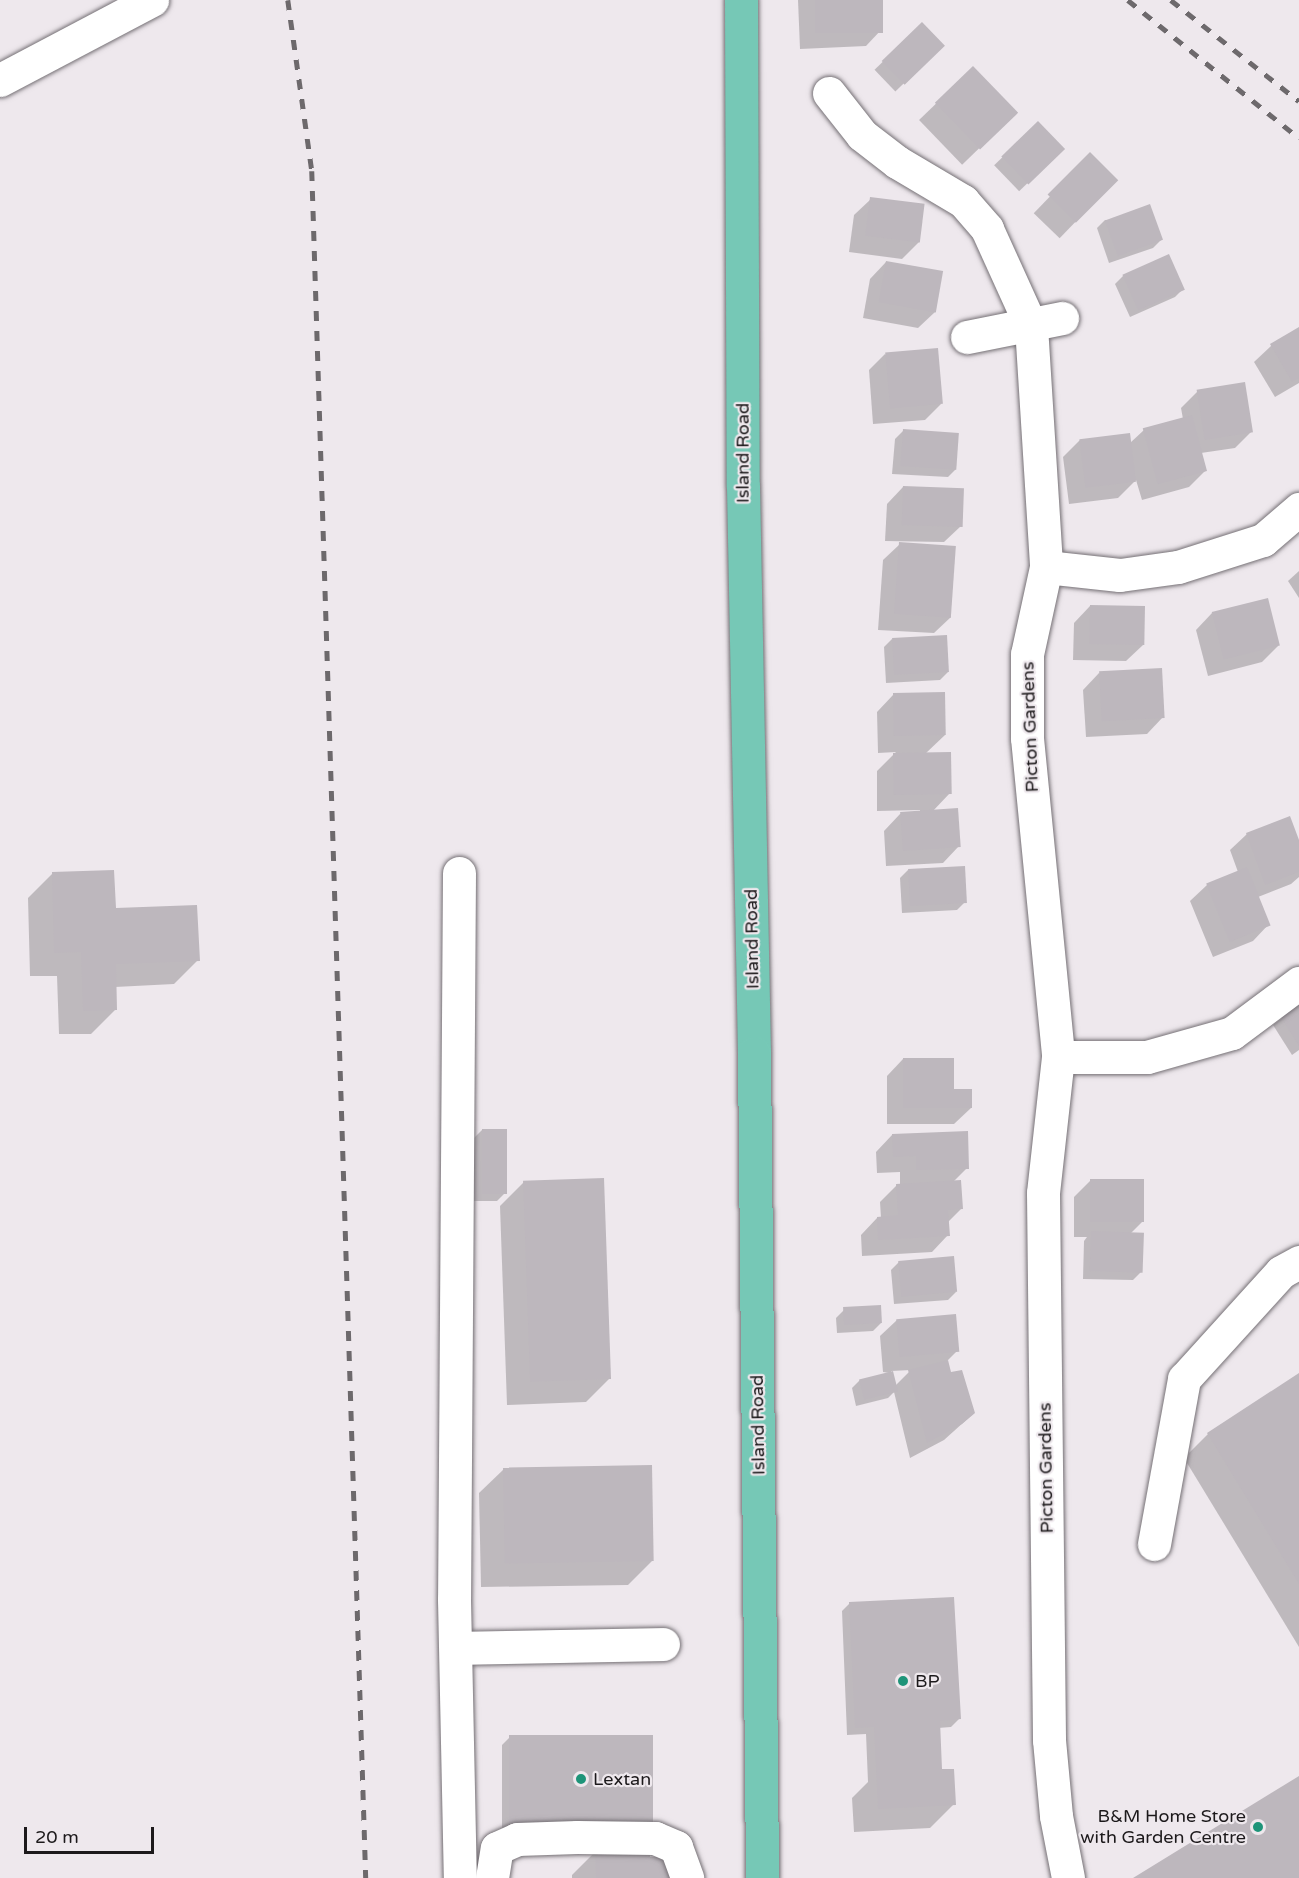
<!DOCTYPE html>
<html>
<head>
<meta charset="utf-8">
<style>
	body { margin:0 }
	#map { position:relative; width:1299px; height:1878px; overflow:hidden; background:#eee8ed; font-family:"Varela Round",sans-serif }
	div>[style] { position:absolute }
	.shadow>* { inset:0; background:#0003; transform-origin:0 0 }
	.building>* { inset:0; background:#bdb7bd; transform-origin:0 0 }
	.roads { filter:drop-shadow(0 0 2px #757075) drop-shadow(0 0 2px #757075) }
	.minor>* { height:33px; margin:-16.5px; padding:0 16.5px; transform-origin:16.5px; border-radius:16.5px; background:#fff }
	.major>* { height:33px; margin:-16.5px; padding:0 16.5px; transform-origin:16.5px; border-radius:16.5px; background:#76c8b6 }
	.rail>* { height:4.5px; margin-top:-2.25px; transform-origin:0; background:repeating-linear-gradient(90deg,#6d696c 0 10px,transparent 0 20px) }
	.dots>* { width:16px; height:16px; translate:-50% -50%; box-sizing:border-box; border:3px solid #eee8ed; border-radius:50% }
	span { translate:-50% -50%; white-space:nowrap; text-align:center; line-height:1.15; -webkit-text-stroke:4.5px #eee8ed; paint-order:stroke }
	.street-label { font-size:18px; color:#1c191b }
	.poi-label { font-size:18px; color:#1c191b }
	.left { translate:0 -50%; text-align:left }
	.right { translate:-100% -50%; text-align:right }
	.scale { position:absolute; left:24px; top:1827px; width:130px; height:27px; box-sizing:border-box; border:3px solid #1c191b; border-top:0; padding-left:8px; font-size:18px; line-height:21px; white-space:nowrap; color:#1c191b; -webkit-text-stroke:4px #eee8ed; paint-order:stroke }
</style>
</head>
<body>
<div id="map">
	<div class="shadow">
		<i style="clip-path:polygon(798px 0,881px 0,882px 29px,866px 46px,800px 49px)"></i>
		<i style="left:922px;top:24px;width:30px;height:66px;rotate:46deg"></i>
		<i style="left:973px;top:68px;width:62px;height:75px;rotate:46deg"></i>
		<i style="left:1038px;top:123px;width:36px;height:61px;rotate:46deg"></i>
		<i style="left:1090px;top:155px;width:36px;height:81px;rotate:44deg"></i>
		<i style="clip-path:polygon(871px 199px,919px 242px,902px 259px,849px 252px,854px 215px)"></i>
		<i style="clip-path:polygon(1105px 220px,1161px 240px,1153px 248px,1109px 263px,1097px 228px)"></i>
		<i style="clip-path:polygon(886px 262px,935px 312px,918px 328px,863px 318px,870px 279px)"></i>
		<i style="clip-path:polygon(1123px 276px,1183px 289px,1175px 297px,1130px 317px,1115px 284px)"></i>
		<i style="clip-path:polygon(1299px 329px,1299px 383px,1275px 397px,1254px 362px,1271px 346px)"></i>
		<i style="clip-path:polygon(885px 354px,941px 404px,925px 420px,873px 424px,869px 370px)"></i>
		<i style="clip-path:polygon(1198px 391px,1251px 432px,1235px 448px,1201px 453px,1206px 470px,1189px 487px,1142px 500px,1136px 480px,1118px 498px,1069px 504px,1063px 457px,1080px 440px,1130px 443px,1144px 430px,1183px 419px,1181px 408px)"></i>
		<i style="clip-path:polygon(903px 431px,956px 469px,948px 477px,892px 474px,895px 439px)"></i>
		<i style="clip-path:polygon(903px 487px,961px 526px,944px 542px,885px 541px,887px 504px)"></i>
		<i style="clip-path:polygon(900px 544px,951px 617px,934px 633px,878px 630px,883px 560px)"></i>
		<i style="clip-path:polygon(1299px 571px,1299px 598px,1288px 581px)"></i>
		<i style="clip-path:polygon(1090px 606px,1143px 645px,1126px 661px,1073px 660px,1074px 623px)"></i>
		<i style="clip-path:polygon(1212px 613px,1278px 646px,1262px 662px,1208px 676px,1196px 630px)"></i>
		<i style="clip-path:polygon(892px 639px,948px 672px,940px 680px,886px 683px,884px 647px)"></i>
		<i style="clip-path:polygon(1099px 673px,1163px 717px,1147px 734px,1086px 737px,1083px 690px)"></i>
		<i style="clip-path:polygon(893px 695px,945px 735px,925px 754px,950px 793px,932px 812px,959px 846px,943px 863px,886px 866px,884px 831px,900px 814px,920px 813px,920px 810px,877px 811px,877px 771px,896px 752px,878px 753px,877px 712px)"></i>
		<i style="clip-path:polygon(1247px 834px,1299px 844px,1299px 877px,1291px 884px,1258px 897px,1269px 924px,1253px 941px,1213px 957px,1190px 901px,1207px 885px,1238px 872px,1230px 850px)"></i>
		<i style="clip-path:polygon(908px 870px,965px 902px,957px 910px,902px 913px,900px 878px)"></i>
		<i style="clip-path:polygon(52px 874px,114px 910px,198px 960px,174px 984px,115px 987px,115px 1010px,91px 1034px,59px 1034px,57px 976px,30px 976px,28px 898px)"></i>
		<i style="clip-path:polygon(1299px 1005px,1299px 1050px,1292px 1055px,1273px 1025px)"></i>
		<i style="clip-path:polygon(903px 1059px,971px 1108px,954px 1124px,887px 1124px,887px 1076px)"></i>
		<i style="clip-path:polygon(482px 1130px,505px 1193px,497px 1201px,474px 1201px,474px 1138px)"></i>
		<i style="clip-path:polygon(892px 1135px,967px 1168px,953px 1182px,961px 1209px,947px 1223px,948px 1235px,932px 1252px,862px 1256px,861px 1235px,877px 1218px,881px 1218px,880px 1202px,897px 1185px,900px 1185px,900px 1172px,877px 1173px,876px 1152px)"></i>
		<i style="clip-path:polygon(1090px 1181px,1143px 1221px,1130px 1234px,1141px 1272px,1133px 1280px,1083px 1279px,1084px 1241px,1087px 1237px,1074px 1237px,1074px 1197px)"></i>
		<i style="clip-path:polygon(524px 1182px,610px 1378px,586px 1402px,507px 1405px,500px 1206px)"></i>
		<i style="clip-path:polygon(899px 1262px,956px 1292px,948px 1300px,894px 1304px,891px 1270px)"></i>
		<i style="clip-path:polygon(844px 1310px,881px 1323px,873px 1331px,837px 1333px,836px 1318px)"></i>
		<i style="clip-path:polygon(evenodd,897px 1320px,957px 1351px,947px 1361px,949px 1374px,974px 1413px,944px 1440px,910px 1458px,894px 1392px,888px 1398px,856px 1406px,852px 1388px,860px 1380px,890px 1373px,883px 1372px,880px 1336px,897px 1320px,911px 1370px,895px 1386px,891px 1371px,911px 1370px)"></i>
		<i style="clip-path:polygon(1299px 1375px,1299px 1647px,1184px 1458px,1208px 1434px)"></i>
		<i style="clip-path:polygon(504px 1469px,652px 1561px,628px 1585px,481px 1587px,479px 1493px)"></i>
		<i style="clip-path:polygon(850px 1603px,959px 1719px,951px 1727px,938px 1728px,940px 1768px,954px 1804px,930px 1828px,854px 1832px,852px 1798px,868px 1782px,866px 1734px,847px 1735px,842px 1611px)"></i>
		<i style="clip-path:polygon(510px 1737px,652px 1821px,502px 1830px,502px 1745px)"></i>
		<i style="clip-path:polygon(596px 1851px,649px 1859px,669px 1878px,572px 1878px,572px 1875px)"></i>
	</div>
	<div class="building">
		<i style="left:815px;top:0;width:68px;height:33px"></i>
		<i style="left:922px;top:22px;width:33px;height:56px;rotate:46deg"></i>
		<i style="left:973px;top:66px;width:65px;height:53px;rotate:46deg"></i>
		<i style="left:1038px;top:121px;width:39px;height:51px;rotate:46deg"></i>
		<i style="left:1090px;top:152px;width:40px;height:60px;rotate:45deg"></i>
		<i style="left:870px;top:197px;width:55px;height:39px;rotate:7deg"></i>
		<i style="left:1150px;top:204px;width:38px;height:48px;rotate:70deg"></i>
		<i style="left:1169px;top:254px;width:39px;height:51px;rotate:66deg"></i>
		<i style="left:886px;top:261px;width:58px;height:42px;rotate:10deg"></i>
		<i style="clip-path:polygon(1299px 327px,1299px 378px,1292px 382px,1270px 344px)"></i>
		<i style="left:938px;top:348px;width:56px;height:53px;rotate:85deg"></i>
		<i style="left:1245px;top:382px;width:51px;height:49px;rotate:81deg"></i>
		<i style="left:1192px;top:415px;width:58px;height:51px;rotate:75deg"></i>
		<i style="left:903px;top:429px;width:56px;height:37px;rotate:4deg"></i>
		<i style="left:1130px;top:433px;width:49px;height:51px;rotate:83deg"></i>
		<i style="left:903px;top:486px;width:61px;height:39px;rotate:2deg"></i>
		<i style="left:899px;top:542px;width:57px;height:72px;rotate:4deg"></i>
		<i style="left:1268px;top:598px;width:49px;height:58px;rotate:76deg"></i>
		<i style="left:1090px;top:605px;width:55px;height:39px;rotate:1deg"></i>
		<i style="left:947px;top:635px;width:37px;height:55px;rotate:87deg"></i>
		<i style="left:1162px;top:668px;width:50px;height:63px;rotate:87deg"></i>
		<i style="left:945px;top:692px;width:43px;height:52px;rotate:89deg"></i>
		<i style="left:951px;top:752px;width:42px;height:58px;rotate:89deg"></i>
		<i style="left:958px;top:808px;width:39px;height:58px;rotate:86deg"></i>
		<i style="clip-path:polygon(1290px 816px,1299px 840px,1299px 872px,1265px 885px,1246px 833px)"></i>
		<i style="left:965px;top:866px;width:37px;height:57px;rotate:87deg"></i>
		<i style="left:1247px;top:867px;width:63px;height:44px;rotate:68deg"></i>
		<i style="clip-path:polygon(114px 870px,116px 908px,197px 905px,200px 961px,116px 964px,117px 1010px,83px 1011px,81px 952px,54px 953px,52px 872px)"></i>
		<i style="clip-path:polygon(1299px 1003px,1299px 1046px,1280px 1016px)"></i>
		<i style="clip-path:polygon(903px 1058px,954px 1058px,954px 1089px,972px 1089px,972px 1108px,903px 1108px)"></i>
		<i style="left:482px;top:1129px;width:25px;height:65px"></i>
		<i style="clip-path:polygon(968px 1131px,969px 1169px,916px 1170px,916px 1156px,893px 1157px,892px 1134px)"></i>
		<i style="left:604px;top:1178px;width:201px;height:81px;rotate:88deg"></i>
		<i style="left:1090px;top:1179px;width:54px;height:43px"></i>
		<i style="clip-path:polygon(961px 1180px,963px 1209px,948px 1210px,950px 1236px,878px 1240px,877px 1217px,898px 1215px,896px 1184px)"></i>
		<i style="left:1091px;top:1231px;width:53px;height:40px;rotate:2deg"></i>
		<i style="left:954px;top:1256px;width:36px;height:56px;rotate:85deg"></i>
		<i style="left:881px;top:1305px;width:18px;height:38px;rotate:87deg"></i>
		<i style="left:956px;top:1314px;width:38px;height:60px;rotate:85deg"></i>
		<i style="clip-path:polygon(948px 1360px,951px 1372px,962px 1370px,975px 1413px,962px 1424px,927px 1443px,908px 1370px)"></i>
		<i style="left:893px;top:1371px;width:21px;height:35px;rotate:76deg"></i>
		<i style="clip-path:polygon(1299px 1373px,1299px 1584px,1207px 1433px)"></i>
		<i style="left:652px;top:1465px;width:96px;height:149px;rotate:89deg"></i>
		<i style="clip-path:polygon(954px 1597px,961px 1719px,940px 1721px,942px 1769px,954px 1769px,956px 1805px,878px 1809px,874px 1727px,855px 1728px,849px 1602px)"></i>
		<i style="left:509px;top:1735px;width:144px;height:88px"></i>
		<i style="clip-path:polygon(1299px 1776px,1299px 1878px,1133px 1878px)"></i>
		<i style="clip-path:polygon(650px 1848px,650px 1857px,670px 1857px,670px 1878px,596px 1878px,595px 1849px)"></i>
	</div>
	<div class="roads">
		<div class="minor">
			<i style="left:0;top:80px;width:172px;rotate:-27.8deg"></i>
			<i style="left:829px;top:93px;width:53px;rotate:51.8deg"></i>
			<i style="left:862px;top:135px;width:44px;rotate:37.6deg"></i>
			<i style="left:897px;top:162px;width:77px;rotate:30.6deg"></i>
			<i style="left:963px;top:201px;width:37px;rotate:49deg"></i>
			<i style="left:987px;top:229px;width:107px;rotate:65.6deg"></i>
			<i style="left:1031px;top:326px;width:241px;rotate:86.4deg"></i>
			<i style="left:1046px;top:567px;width:89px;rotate:102.3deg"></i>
			<i style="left:1027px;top:654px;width:84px;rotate:90deg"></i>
			<i style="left:1027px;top:738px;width:321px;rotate:84.4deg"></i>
			<i style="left:1058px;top:1057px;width:137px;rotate:96.3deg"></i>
			<i style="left:1043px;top:1193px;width:547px;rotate:89.37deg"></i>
			<i style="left:1049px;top:1740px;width:76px;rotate:84.7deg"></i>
			<i style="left:1056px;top:1816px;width:63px;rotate:79deg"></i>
			<i style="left:967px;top:337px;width:97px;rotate:-11.3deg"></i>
			<i style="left:1046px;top:567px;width:74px;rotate:6.2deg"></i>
			<i style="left:1120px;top:575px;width:59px;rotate:-7.9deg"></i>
			<i style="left:1178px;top:567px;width:89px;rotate:-17.6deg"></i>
			<i style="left:1263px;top:540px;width:48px;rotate:-40.7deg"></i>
			<i style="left:459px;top:873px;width:726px;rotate:90.39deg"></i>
			<i style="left:454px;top:1599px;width:279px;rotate:88.8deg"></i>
			<i style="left:1058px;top:1057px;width:89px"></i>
			<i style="left:1147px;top:1057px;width:88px;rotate:-15.8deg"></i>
			<i style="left:1232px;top:1033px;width:84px;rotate:-36.7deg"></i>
			<i style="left:1154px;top:1544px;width:168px;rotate:-79.7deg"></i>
			<i style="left:1184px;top:1379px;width:144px;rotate:-47.8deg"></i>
			<i style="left:1281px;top:1272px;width:21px;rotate:-29deg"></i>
			<i style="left:456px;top:1648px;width:207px;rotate:-1.1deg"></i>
			<i style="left:492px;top:1878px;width:30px;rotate:-81deg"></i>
			<i style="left:497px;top:1848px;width:22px;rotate:-24deg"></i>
			<i style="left:517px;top:1839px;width:60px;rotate:-1.9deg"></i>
			<i style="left:577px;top:1837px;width:78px;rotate:0.7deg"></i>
			<i style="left:655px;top:1838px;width:23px;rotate:23deg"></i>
			<i style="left:676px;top:1847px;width:33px;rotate:70deg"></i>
		</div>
		<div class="major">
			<i style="left:741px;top:0;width:486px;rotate:89.8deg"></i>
			<i style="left:743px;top:486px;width:567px;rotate:88.89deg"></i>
			<i style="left:754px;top:1053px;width:825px;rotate:89.44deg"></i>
		</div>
	</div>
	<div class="rail">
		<i style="left:288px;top:0;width:173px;rotate:82deg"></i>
		<i style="left:312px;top:171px;width:1708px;rotate:88.19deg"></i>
		<i style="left:1128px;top:0;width:220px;rotate:38.9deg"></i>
		<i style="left:1171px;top:0;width:163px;rotate:38.3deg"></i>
	</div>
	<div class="dots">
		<i style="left:903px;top:1681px;background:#1e9479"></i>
		<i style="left:581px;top:1779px;background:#1e9479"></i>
		<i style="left:1258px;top:1827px;background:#1e9479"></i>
	</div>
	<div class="street-label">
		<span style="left:743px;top:453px;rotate:-90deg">Island Road</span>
		<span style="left:1030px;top:727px;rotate:-92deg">Picton Gardens</span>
		<span style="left:752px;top:939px;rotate:-91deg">Island Road</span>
		<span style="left:758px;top:1425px;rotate:-91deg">Island Road</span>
		<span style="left:1046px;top:1468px;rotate:-91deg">Picton Gardens</span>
	</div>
	<div class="poi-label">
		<span class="left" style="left:915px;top:1681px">BP</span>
		<span class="left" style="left:593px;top:1779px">Lextan</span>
		<span class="right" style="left:1246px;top:1827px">B&amp;M Home Store<br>with Garden Centre</span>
	</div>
	<div class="scale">20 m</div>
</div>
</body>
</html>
